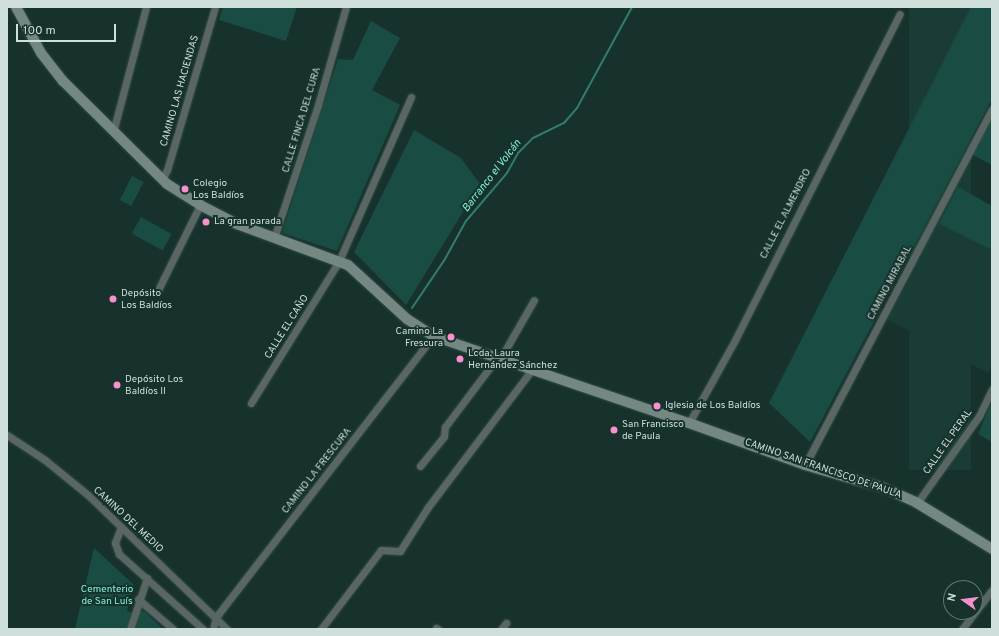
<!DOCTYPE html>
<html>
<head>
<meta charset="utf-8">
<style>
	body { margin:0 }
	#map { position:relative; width:999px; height:636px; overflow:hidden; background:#17322c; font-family:Overpass,sans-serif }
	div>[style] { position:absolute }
	.built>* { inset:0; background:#193d36; transform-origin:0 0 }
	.green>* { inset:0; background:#194d43; transform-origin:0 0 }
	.stream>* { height:2px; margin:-1px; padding:0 1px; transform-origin:1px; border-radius:1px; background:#327c6e }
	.roads { filter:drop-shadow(0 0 1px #344e48) drop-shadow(0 0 1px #344e48) }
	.minor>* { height:7px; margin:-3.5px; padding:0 3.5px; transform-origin:3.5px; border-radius:3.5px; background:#5a6663 }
	.secondary>* { height:10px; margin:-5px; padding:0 5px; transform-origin:5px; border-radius:5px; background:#748782 }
	.dots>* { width:11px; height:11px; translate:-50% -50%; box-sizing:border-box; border:2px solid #17322c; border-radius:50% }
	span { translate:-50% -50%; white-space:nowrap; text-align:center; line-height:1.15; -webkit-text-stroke:4px #17322c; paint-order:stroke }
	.street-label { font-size:10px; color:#cfdfdb }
	.poi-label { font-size:10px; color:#cfdfdb }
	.left { translate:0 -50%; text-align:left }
	.right { translate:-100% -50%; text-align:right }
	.park-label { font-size:10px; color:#84f1da }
	.water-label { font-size:11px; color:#82efd8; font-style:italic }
	.frame { position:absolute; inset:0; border:8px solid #cfdfdb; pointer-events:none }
	.north { position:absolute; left:943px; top:580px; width:40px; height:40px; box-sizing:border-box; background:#17322c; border:1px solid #617772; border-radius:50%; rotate:284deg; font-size:11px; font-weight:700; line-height:16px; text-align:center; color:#cfdfdb }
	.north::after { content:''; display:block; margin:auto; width:14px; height:18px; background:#f790cd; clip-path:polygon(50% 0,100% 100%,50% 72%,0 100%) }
	.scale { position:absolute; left:16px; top:24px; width:100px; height:18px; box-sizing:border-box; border:2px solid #cfdfdb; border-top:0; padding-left:5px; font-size:12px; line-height:14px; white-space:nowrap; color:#cfdfdb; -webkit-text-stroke:3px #17322c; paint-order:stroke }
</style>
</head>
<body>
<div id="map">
	<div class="built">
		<i style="left:909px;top:7px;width:62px;height:463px"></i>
		<i style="clip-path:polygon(939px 224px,992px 250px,992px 366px,988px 373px,887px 319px)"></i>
	</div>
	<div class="green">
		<i style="clip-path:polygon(223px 7px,297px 7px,286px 41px,219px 20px)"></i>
		<i style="clip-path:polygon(971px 7px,992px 7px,992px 99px,810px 442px,769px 403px)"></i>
		<i style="clip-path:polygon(371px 21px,400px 38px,372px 90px,400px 105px,337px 251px,282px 233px,338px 59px,353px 60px)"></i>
		<i style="clip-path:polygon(992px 109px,992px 165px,969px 153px)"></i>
		<i style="clip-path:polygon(414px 130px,461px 158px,480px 184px,406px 305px,354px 252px)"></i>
		<i style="left:132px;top:176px;width:13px;height:27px;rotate:27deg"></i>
		<i style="clip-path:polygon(958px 187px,992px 206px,992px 250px,939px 224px)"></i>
		<i style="left:141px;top:217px;width:35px;height:19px;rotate:29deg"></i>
		<i style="clip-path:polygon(992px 401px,992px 442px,978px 434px)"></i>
		<i style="clip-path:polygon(94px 548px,134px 585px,127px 611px,137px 614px,140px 611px,145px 612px,163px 629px,75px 629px)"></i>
	</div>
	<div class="stream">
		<i style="left:412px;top:308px;width:59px;rotate:-56deg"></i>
		<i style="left:445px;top:259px;width:43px;rotate:-61.1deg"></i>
		<i style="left:466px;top:221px;width:63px;rotate:-49.5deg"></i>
		<i style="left:507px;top:173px;width:23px;rotate:-61deg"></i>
		<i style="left:518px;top:153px;width:21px;rotate:-45deg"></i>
		<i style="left:533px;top:138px;width:34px;rotate:-26deg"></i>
		<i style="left:564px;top:123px;width:20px;rotate:-49deg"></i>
		<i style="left:577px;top:108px;width:115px;rotate:-61.4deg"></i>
	</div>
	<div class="roads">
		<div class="minor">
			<i style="left:113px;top:132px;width:129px;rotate:-75.2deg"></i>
			<i style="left:162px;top:179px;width:10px;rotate:-61deg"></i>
			<i style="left:167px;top:170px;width:170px;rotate:-73.6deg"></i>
			<i style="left:274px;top:238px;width:140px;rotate:-71.7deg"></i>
			<i style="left:318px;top:105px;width:102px;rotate:-74.1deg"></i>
			<i style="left:157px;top:292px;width:97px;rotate:-63.7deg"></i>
			<i style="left:499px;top:361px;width:70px;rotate:-60.2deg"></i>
			<i style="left:251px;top:403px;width:167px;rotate:-58.2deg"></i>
			<i style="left:339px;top:261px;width:179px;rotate:-66.3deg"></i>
			<i style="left:689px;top:423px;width:95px;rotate:-61deg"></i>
			<i style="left:735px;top:340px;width:365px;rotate:-63.2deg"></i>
			<i style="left:7px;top:435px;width:45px;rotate:33.3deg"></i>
			<i style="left:45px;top:460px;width:55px;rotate:39.1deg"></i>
			<i style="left:88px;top:495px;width:193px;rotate:44deg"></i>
			<i style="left:805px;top:465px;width:402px;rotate:-62.3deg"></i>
			<i style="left:420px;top:466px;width:38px;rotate:-51deg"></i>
			<i style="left:444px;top:436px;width:9px;rotate:-84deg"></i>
			<i style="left:445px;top:427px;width:85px;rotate:-53.1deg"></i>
			<i style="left:917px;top:503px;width:107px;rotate:-54.5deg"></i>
			<i style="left:979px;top:416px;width:30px;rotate:-64deg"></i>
			<i style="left:121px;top:527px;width:17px;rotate:111deg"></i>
			<i style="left:115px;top:543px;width:12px;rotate:70deg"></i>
			<i style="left:119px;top:554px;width:113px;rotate:41.8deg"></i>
			<i style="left:138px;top:599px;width:46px;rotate:40.6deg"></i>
			<i style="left:436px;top:628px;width:2px;rotate:27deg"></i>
			<i style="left:130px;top:629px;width:54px;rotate:-71.6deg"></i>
			<i style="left:213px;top:629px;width:12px;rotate:-76deg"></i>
			<i style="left:216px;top:617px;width:355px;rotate:-52.3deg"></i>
			<i style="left:321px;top:629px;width:99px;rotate:-52.8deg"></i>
			<i style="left:381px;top:550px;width:19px;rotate:3deg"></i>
			<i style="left:400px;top:551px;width:52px;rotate:-57.5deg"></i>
			<i style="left:428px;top:507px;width:171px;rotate:-52.9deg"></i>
			<i style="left:501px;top:629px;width:8px;rotate:-50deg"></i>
			<i style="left:962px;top:629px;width:49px;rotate:-52.4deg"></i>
		</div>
		<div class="secondary">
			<i style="left:16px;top:7px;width:52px;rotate:61.5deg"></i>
			<i style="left:41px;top:53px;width:36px;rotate:52deg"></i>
			<i style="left:63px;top:81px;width:146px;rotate:44.7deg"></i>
			<i style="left:167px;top:184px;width:39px;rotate:32deg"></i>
			<i style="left:200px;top:205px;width:42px;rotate:27.2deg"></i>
			<i style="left:237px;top:224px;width:118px;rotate:20.3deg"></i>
			<i style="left:348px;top:265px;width:80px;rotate:42.5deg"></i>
			<i style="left:407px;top:319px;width:31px;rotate:33deg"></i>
			<i style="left:433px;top:336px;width:270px;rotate:18.8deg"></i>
			<i style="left:689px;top:423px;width:123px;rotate:19.9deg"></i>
			<i style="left:805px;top:465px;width:82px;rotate:16.2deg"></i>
			<i style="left:884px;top:488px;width:36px;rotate:24deg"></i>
			<i style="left:917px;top:503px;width:88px;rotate:31.5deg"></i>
		</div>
	</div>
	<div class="dots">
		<i style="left:185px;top:189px;background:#f790cd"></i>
		<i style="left:206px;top:222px;background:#f790cd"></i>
		<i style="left:113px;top:299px;background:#f790cd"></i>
		<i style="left:451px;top:337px;background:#f790cd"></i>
		<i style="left:460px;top:359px;background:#f790cd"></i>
		<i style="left:117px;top:385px;background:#f790cd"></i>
		<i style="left:657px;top:406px;background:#f790cd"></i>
		<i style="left:614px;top:430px;background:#f790cd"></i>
	</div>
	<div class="street-label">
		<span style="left:180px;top:91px;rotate:-74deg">CAMINO LAS HACIENDAS</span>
		<span style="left:302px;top:120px;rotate:-73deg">CALLE FINCA DEL CURA</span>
		<span style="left:786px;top:214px;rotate:-63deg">CALLE EL ALMENDRO</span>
		<span style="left:890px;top:283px;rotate:-62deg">CAMINO MIRABAL</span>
		<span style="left:287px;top:327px;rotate:-58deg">CALLE EL CAÑO</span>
		<span style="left:948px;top:442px;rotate:-55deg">CALLE EL PERAL</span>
		<span style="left:823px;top:469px;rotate:19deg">CAMINO SAN FRANCISCO DE PAULA</span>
		<span style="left:317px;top:471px;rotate:-52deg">CAMINO LA FRESCURA</span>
		<span style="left:128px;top:520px;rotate:43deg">CAMINO DEL MEDIO</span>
	</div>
	<div class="poi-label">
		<span class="left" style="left:193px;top:189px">Colegio<br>Los Baldíos</span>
		<span class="left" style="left:214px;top:222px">La gran parada</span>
		<span class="left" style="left:121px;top:299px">Depósito<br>Los Baldíos</span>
		<span class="right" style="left:443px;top:337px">Camino La<br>Frescura</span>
		<span class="left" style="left:468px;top:359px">Lcda. Laura<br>Hernández Sánchez</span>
		<span class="left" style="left:125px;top:385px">Depósito Los<br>Baldíos II</span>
		<span class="left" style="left:665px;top:406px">Iglesia de Los Baldíos</span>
		<span class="left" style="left:622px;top:430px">San Francisco<br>de Paula</span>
	</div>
	<div class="park-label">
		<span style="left:107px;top:595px">Cementerio<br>de San Luís</span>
	</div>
	<div class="water-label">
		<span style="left:492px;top:176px;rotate:-52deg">Barranco el Volcán</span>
	</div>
	<div class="frame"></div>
	<div class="north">N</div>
	<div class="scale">100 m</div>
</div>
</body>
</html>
